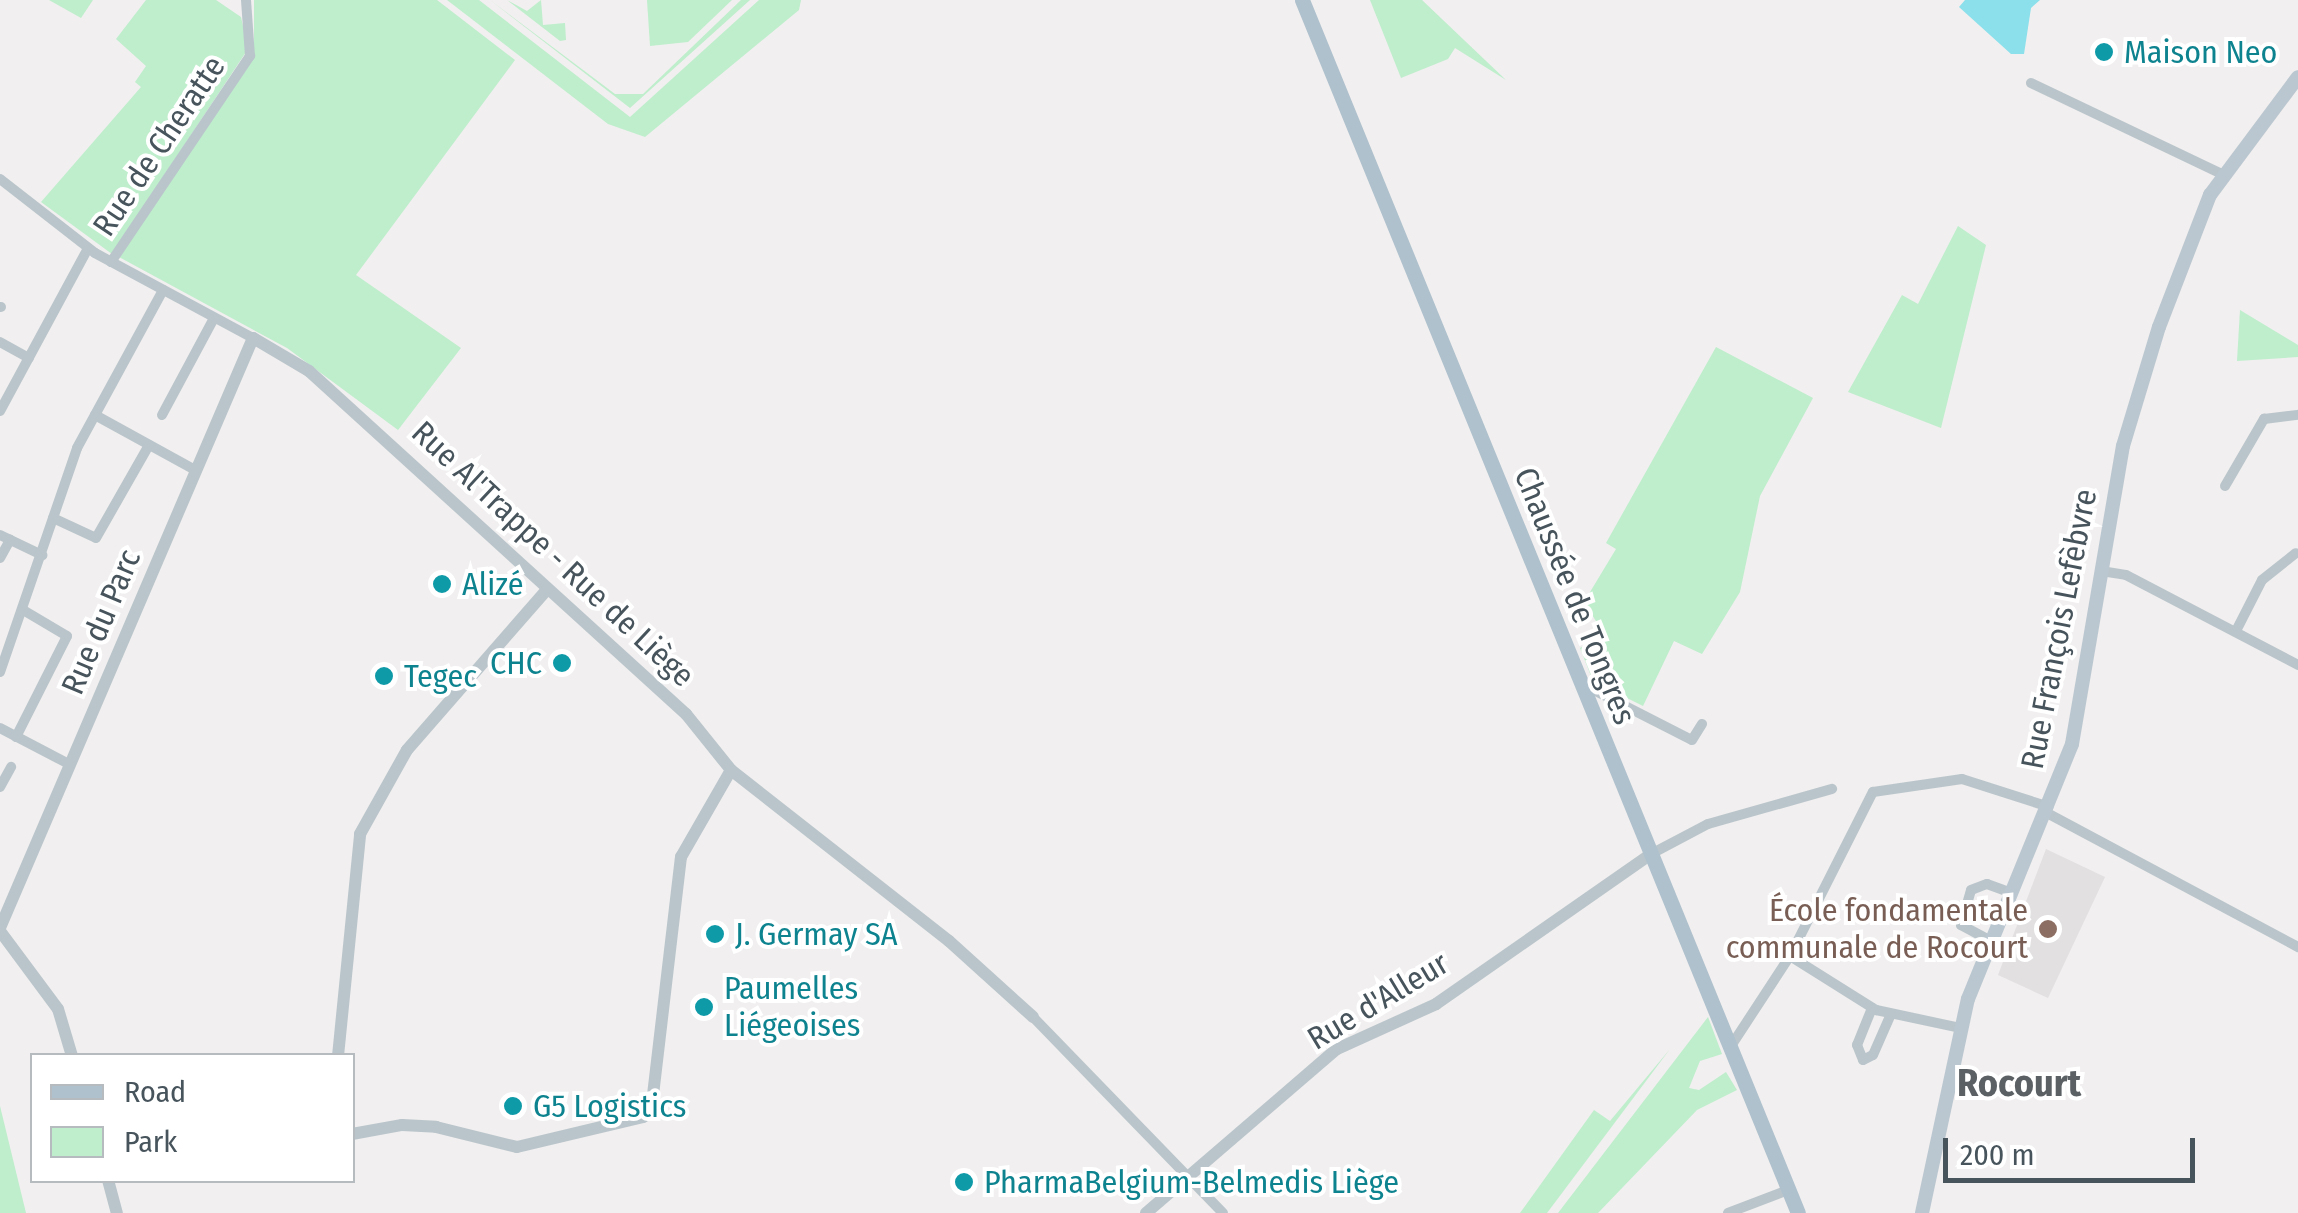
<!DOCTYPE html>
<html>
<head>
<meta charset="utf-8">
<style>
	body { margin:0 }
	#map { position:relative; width:2298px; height:1213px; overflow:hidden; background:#f1efef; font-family:"Fira Sans Condensed",sans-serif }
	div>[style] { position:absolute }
	.education>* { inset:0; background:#e2e0e1 }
	.green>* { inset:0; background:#beeecc }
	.water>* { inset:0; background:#8be0eb }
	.minor>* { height:10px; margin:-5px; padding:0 5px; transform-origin:5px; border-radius:5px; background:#bac5cb }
	.tertiary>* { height:12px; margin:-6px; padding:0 6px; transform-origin:6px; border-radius:6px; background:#bac5cb }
	.secondary>* { height:14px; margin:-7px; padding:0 7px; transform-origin:7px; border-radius:7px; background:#bbc7d0 }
	.primary>* { height:15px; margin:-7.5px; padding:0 7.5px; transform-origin:7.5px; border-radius:7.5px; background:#afc1cd }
	.dots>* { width:28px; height:28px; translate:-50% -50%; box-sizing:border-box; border:5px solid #fff; border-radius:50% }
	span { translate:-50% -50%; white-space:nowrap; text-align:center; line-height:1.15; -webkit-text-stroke:8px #fff; paint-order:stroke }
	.culture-label { font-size:32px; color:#0d838f }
	.left { translate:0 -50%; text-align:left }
	.right { translate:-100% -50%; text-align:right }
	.street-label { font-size:32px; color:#47545c }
	.education-label { font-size:32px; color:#785e54 }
	.quarter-label { font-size:38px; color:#5b6064; font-weight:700 }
	.legend { position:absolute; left:30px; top:1053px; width:325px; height:130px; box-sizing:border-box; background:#fff; border:2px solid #b5bbbe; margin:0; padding:12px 18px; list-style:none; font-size:30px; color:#47545c }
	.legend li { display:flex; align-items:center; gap:20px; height:50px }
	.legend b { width:50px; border:2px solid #b5bbbe }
	.scale { position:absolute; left:1943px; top:1138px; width:252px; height:45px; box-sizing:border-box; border:5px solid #47545c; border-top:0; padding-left:12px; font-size:30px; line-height:35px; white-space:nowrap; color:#47545c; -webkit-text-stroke:8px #fff; paint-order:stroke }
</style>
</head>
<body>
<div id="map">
	<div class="education">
		<i style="clip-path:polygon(2046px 849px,2105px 877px,2048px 998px,1998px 975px)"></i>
	</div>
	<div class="green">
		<i style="clip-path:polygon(49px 0,93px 0,81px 18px)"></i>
		<i style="clip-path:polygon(146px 0,216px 0,241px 17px,248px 49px,112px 254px,41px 202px,141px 87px,135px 82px,146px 66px,116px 39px)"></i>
		<i style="clip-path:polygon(254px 0,437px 0,515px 60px,356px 275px,461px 348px,398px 430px,287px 348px,119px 257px,254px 56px)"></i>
		<i style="clip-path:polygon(447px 0,479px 0,630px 117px,759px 0,801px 0,799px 10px,645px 137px,608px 124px)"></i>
		<i style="clip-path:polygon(490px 0,615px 94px,643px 94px,741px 0,750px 0,630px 108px)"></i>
		<i style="clip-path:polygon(507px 0,527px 11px,541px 0,543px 25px,565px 23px,566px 40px,560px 41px)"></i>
		<i style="clip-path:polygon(647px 0,732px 0,688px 42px,650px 46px)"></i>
		<i style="clip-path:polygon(1370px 0,1422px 0,1506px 80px,1455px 48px,1448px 59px,1401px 78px)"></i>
		<i style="clip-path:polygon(1958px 226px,1986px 245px,1941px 428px,1848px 392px,1902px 295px,1918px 304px)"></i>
		<i style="clip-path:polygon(2240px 310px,2298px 345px,2298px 357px,2237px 361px)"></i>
		<i style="clip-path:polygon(1716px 347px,1813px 398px,1760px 496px,1740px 592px,1702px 654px,1674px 641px,1643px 706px,1593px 681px,1580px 648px,1604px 634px,1584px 602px,1616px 549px,1606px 543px)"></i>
		<i style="clip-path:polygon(1708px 1017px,1722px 1054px,1700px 1061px,1689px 1088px,1699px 1090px,1726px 1072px,1737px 1090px,1697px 1110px,1598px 1213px,1558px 1213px)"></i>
		<i style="clip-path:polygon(1670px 1049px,1547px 1213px,1520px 1213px,1594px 1110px,1610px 1121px)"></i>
		<i style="clip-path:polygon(0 1106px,26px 1213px,0 1213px)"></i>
	</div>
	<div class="water">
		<i style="clip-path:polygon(1965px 0,2040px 0,2031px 8px,2024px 54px,2011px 54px,1959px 7px)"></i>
	</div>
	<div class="minor">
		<i style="left:2031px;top:83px;width:212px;rotate:25.5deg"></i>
		<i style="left:0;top:179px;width:120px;rotate:37.9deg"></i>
		<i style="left:95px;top:253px;width:179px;rotate:28.3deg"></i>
		<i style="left:111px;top:262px;width:249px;rotate:-56deg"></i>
		<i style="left:250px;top:56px;width:56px;rotate:-94.1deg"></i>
		<i style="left:0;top:307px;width:1px"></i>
		<i style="left:0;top:342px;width:33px;rotate:29deg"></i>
		<i style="left:0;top:411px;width:185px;rotate:-61.6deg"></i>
		<i style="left:95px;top:415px;width:114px;rotate:28.8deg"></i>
		<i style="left:162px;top:415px;width:110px;rotate:-61.8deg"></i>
		<i style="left:2225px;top:486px;width:78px;rotate:-59.8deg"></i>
		<i style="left:2264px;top:419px;width:34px;rotate:-7deg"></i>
		<i style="left:53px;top:518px;width:47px;rotate:24.9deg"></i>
		<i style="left:96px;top:538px;width:107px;rotate:-60.3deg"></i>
		<i style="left:0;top:535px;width:47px;rotate:25.5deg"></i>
		<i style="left:0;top:558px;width:21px;rotate:-61deg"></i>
		<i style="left:2101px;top:571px;width:25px;rotate:9deg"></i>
		<i style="left:2126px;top:575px;width:194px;rotate:27.6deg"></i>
		<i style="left:2236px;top:631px;width:57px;rotate:-63deg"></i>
		<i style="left:2262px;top:580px;width:43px;rotate:-38.5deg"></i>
		<i style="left:0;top:672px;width:237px;rotate:-71deg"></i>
		<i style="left:77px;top:448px;width:180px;rotate:-61.4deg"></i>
		<i style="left:1582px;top:684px;width:123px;rotate:27deg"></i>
		<i style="left:1692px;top:740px;width:19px;rotate:-58deg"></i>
		<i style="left:0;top:728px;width:78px;rotate:27.6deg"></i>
		<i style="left:16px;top:737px;width:113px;rotate:-63.2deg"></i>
		<i style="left:67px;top:636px;width:51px;rotate:-149.4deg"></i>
		<i style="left:0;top:787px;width:23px;rotate:-61deg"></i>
		<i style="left:2047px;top:813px;width:285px;rotate:28.1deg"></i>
		<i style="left:1651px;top:854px;width:64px;rotate:-27.8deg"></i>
		<i style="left:1708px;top:824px;width:129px;rotate:-15.8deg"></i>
		<i style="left:1991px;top:941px;width:34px;rotate:-152deg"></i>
		<i style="left:1961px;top:925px;width:36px;rotate:-74deg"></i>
		<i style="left:1971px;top:890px;width:17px;rotate:-21deg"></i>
		<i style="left:1987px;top:884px;width:27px;rotate:20deg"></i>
		<i style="left:1790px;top:956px;width:102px;rotate:32.1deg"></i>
		<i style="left:1876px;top:1010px;width:87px;rotate:12deg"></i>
		<i style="left:1872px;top:1008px;width:40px;rotate:112deg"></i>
		<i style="left:1857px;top:1045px;width:16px;rotate:68deg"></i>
		<i style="left:1863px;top:1060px;width:11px;rotate:-27deg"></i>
		<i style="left:1873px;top:1055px;width:45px;rotate:-66.3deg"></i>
		<i style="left:1033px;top:1017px;width:273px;rotate:45.9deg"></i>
		<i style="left:1731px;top:1046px;width:108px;rotate:-56.8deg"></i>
		<i style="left:1790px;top:956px;width:184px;rotate:-63.2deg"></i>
		<i style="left:1873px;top:792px;width:90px;rotate:-8.3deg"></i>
		<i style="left:1962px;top:779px;width:91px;rotate:17.8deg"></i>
		<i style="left:1728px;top:1213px;width:64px;rotate:-21deg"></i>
	</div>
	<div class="tertiary">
		<i style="left:0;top:928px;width:642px;rotate:-66.79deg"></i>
		<i style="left:253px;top:338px;width:65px;rotate:30.5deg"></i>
		<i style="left:309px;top:371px;width:510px;rotate:42.3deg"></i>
		<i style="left:686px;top:714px;width:72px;rotate:51.2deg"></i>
		<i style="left:731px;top:770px;width:277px;rotate:38.1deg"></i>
		<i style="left:949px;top:941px;width:113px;rotate:42.1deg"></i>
		<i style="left:0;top:931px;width:97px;rotate:53.4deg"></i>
		<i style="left:58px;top:1009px;width:49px;rotate:73.4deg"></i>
		<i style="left:338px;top:1056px;width:223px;rotate:-84.3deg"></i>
		<i style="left:360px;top:834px;width:96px;rotate:-60.8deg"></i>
		<i style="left:407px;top:750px;width:210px;rotate:-48.9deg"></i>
		<i style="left:352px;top:1134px;width:51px;rotate:-10.2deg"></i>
		<i style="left:402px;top:1125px;width:34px;rotate:3deg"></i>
		<i style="left:436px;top:1127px;width:83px;rotate:13.9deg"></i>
		<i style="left:517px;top:1147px;width:130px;rotate:-13.4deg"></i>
		<i style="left:643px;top:1117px;width:24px;rotate:-66deg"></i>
		<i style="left:653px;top:1095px;width:240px;rotate:-83.3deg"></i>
		<i style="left:681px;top:857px;width:100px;rotate:-60.1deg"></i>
		<i style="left:108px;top:1180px;width:34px;rotate:75deg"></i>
		<i style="left:1146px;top:1213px;width:252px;rotate:-40.7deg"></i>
		<i style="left:1337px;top:1049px;width:109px;rotate:-24.4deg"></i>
		<i style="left:1436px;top:1004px;width:262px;rotate:-34.9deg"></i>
	</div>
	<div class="secondary">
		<i style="left:1922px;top:1213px;width:219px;rotate:-77.9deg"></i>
		<i style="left:1968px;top:999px;width:275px;rotate:-67.8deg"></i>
		<i style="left:2072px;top:744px;width:302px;rotate:-80.3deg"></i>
		<i style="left:2123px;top:446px;width:124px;rotate:-73.2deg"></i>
		<i style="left:2159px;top:327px;width:142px;rotate:-68.9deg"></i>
		<i style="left:2210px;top:195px;width:147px;rotate:-53.3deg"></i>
	</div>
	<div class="primary">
		<i style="left:1302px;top:0;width:1310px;rotate:67.76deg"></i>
	</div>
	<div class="dots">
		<i style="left:2104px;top:52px;background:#0f9aa8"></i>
		<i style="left:442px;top:584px;background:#0f9aa8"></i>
		<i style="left:562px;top:663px;background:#0f9aa8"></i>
		<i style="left:384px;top:676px;background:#0f9aa8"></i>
		<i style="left:2048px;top:929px;background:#8d6e63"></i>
		<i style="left:715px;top:934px;background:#0f9aa8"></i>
		<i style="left:704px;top:1007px;background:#0f9aa8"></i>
		<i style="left:513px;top:1106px;background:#0f9aa8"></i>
		<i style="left:964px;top:1182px;background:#0f9aa8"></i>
	</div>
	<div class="culture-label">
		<span class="left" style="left:2124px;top:52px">Maison Neo</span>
		<span class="left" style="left:462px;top:584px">Alizé</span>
		<span class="right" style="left:542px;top:663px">CHC</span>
		<span class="left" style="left:404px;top:676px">Tegec</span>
		<span class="left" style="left:735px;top:934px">J. Germay SA</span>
		<span class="left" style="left:724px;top:1007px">Paumelles<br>Liégeoises</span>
		<span class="left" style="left:533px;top:1106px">G5 Logistics</span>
		<span class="left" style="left:984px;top:1182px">PharmaBelgium-Belmedis Liège</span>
	</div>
	<div class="street-label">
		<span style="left:159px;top:146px;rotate:-56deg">Rue de Cheratte</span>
		<span style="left:553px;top:554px;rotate:43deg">Rue Al'Trappe - Rue de Liège</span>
		<span style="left:1575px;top:596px;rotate:68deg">Chaussée de Tongres</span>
		<span style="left:101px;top:622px;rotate:-67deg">Rue du Parc</span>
		<span style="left:2059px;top:629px;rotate:-79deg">Rue François Lefèbvre</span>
		<span style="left:1378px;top:1001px;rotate:-31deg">Rue d'Alleur</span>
	</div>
	<div class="education-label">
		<span class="right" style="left:2028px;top:929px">École fondamentale<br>communale de Rocourt</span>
	</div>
	<div class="quarter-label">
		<span style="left:2019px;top:1084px">Rocourt</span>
	</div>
	<ul class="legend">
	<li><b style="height:12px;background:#afc1cd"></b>Road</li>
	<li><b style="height:28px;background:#beeecc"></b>Park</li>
	</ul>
	<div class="scale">200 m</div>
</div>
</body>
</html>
